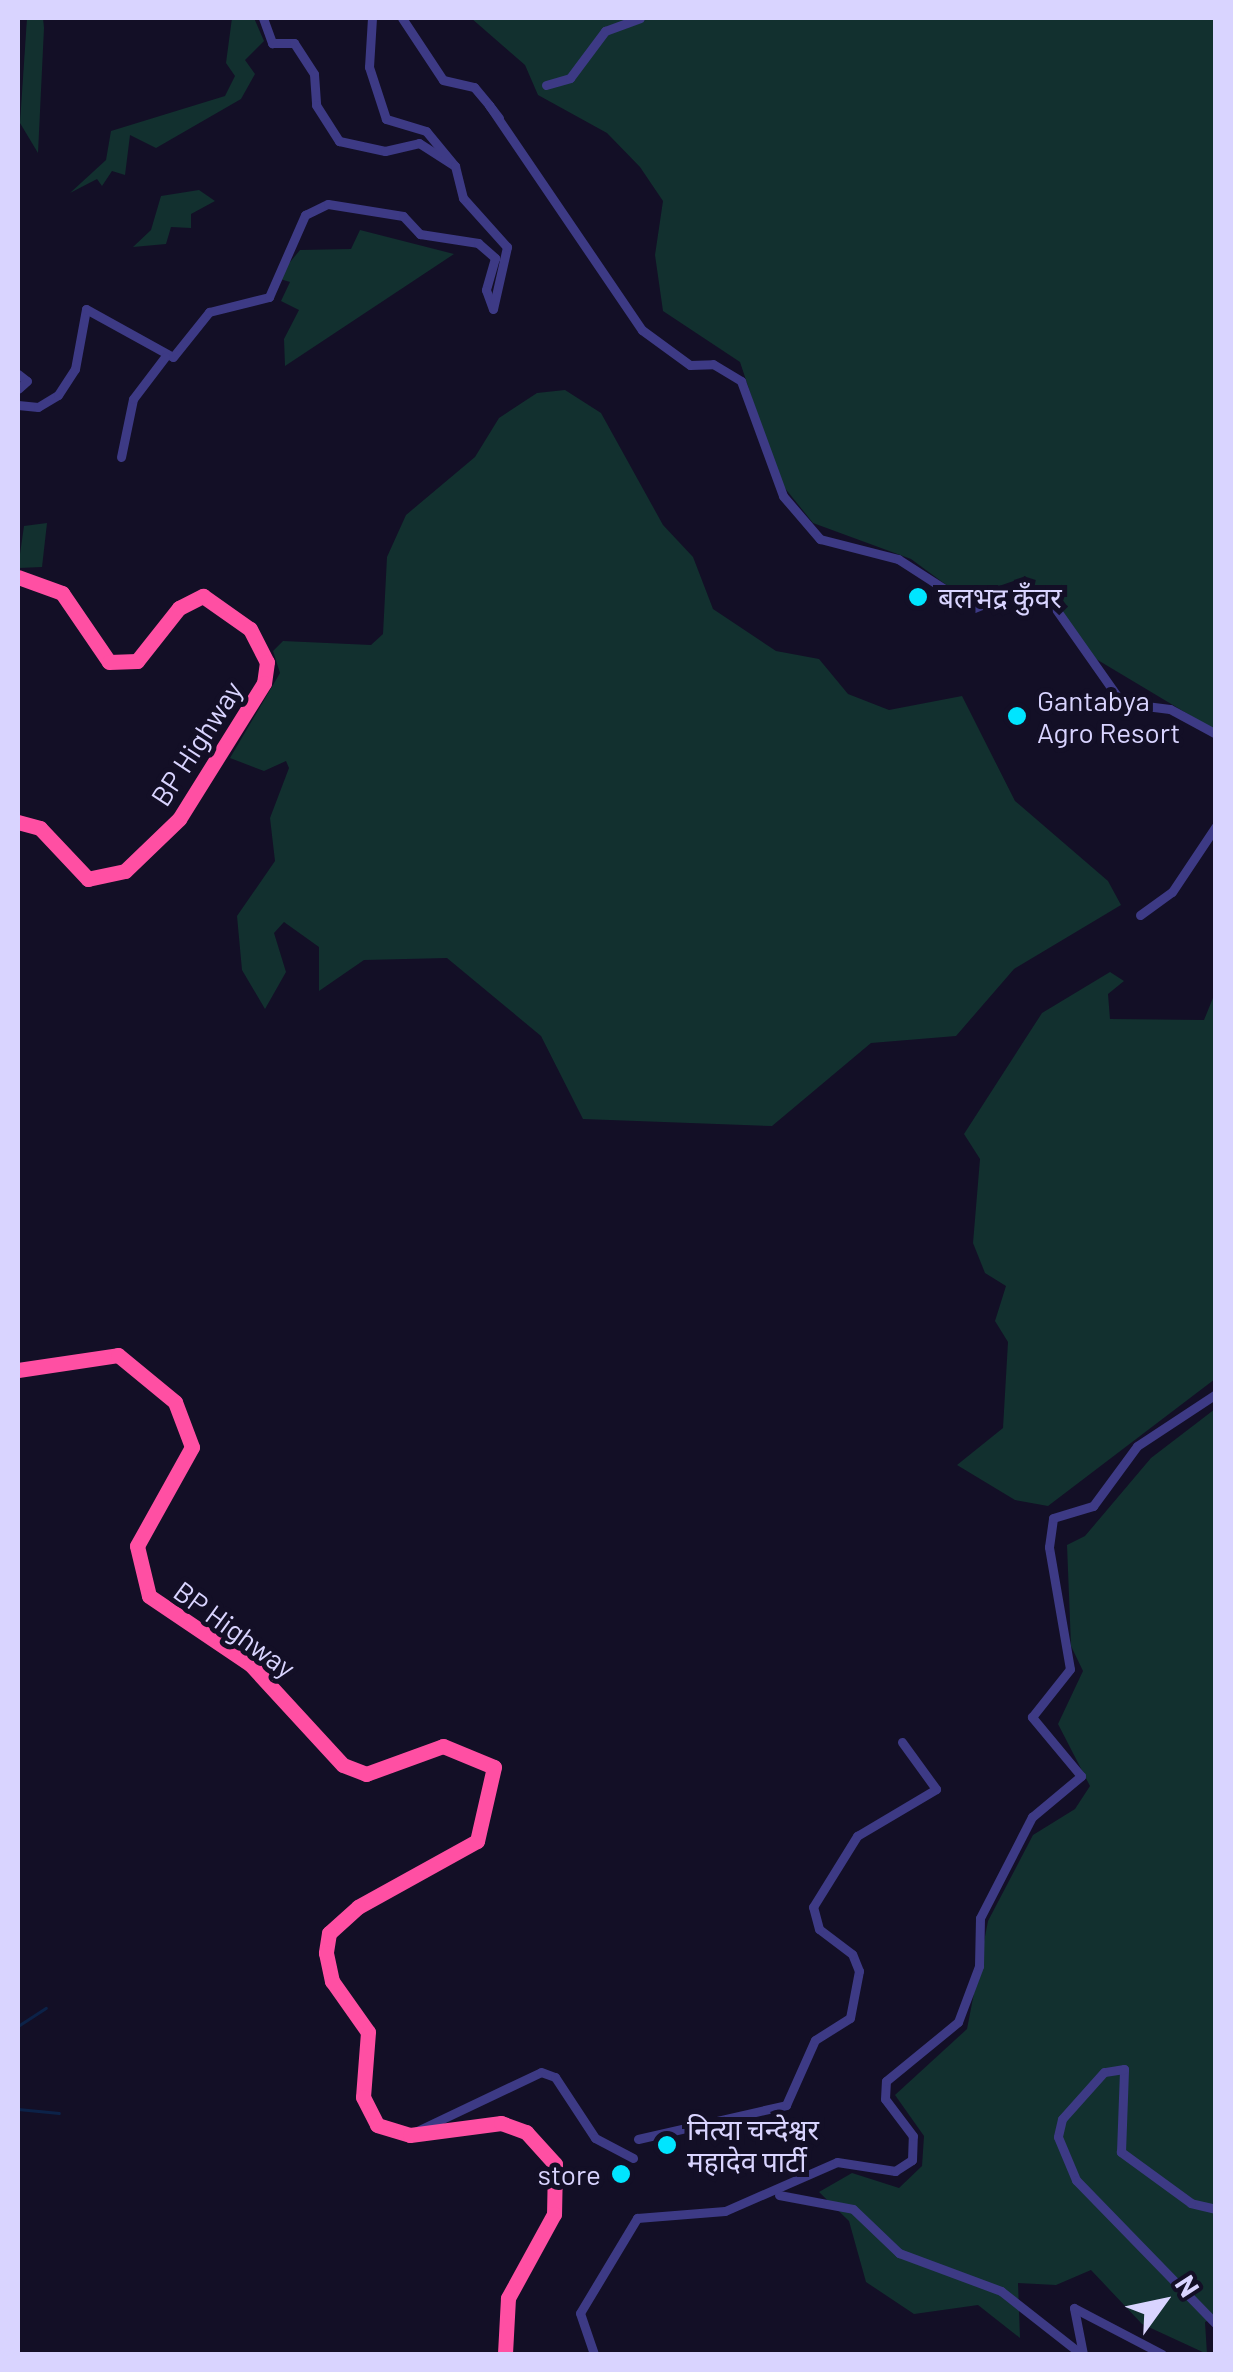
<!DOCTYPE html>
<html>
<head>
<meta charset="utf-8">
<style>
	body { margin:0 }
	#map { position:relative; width:1233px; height:2372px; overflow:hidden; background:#130f26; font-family:Barlow,"Noto Sans Devanagari",sans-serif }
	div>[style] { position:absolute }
	.green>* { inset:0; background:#12302f }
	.stream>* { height:2.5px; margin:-1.25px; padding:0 1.25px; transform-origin:1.25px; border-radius:1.25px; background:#0c2248 }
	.street>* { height:9px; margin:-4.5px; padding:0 4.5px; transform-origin:4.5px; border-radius:4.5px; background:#3d3a85 }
	.highway>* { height:15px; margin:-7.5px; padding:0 7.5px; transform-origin:7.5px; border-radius:7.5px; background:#ff4fa3 }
	.dots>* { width:28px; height:28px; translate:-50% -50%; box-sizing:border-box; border:5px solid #130f26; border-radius:50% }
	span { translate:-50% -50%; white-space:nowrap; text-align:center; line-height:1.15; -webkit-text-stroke:10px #130f26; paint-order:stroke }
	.poi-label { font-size:28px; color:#d9d4ff }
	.left { translate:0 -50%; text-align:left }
	.right { translate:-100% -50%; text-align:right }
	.street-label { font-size:28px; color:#d9d4ff }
	.frame { position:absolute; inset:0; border:20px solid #d9d4ff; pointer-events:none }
	.north { position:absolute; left:1113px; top:2252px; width:100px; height:100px; -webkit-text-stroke:8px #130f26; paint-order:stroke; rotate:57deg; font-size:28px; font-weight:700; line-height:40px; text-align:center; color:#d9d4ff }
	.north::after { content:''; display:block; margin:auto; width:35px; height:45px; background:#d9d4ff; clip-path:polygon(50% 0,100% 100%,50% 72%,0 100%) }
</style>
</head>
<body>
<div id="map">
	<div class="green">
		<i style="clip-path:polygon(27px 18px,43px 18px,44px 28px,38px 153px,20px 123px)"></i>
		<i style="clip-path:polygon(232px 18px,254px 18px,264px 41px,245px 60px,255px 74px,241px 99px,156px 148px,130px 135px,125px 175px,112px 171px,102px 186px,97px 179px,70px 193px,106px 160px,111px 131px,225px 96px,235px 76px,226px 63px)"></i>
		<i style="clip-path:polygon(471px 18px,1215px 18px,1213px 729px,1096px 659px,1025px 577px,964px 598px,911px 559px,813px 523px,780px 482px,740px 362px,663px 311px,655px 255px,663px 201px,640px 167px,607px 133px,538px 95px,525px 65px)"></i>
		<i style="clip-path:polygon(199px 190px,215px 201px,191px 214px,191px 228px,171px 227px,166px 244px,133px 247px,151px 230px,161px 196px)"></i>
		<i style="clip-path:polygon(360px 230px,454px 254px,285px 366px,284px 339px,299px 310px,281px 301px,290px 282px,277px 278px,300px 250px,351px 249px)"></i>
		<i style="clip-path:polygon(565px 390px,601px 413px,663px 525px,693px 557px,713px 609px,776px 651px,819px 659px,848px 694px,889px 710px,962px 696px,1015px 801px,1108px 881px,1121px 905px,1014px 969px,956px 1036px,871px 1043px,772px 1126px,583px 1119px,541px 1036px,447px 958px,364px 960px,319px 991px,319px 947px,284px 922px,274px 933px,286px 972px,265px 1009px,242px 970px,237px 916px,275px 861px,270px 818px,289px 768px,286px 761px,264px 771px,230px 758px,280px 673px,273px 651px,283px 641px,371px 645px,383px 634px,387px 557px,406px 515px,475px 457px,499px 418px,537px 393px)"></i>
		<i style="clip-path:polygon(47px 523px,42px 567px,18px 568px,24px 526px)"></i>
		<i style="clip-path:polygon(1110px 972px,1124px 981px,1108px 994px,1110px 1019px,1204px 1020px,1215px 993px,1215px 1379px,1048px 1506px,1015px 1500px,957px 1465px,1003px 1428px,1008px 1342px,995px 1321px,1006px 1286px,985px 1273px,973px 1243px,980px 1159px,964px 1134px,1042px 1013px)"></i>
		<i style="clip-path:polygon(1215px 1409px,1216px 2317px,1205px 2322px,1207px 2354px,1142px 2324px,1091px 2270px,1056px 2285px,1018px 2283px,1020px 2338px,978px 2305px,914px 2314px,866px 2282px,849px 2221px,819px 2192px,852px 2173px,899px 2188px,922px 2166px,924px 2136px,895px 2095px,967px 2029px,988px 1921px,1033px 1835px,1075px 1809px,1090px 1786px,1058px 1724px,1083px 1671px,1071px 1646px,1067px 1545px,1085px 1536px,1151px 1458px)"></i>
	</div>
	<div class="stream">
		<i style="left:18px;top:2026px;width:33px;rotate:-33deg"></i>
		<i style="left:18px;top:2109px;width:41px;rotate:5.6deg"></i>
	</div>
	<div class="street">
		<i style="left:263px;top:18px;width:27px;rotate:70deg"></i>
		<i style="left:272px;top:43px;width:22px"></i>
		<i style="left:294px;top:43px;width:37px;rotate:57deg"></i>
		<i style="left:314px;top:74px;width:31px;rotate:86deg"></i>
		<i style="left:316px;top:105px;width:43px;rotate:57.4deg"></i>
		<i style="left:339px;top:141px;width:47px;rotate:12.3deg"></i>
		<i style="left:385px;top:151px;width:35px;rotate:-13deg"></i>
		<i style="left:419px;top:143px;width:43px;rotate:32.6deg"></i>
		<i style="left:455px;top:166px;width:45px;rotate:-129.6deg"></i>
		<i style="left:426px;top:131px;width:42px;rotate:-163.3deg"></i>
		<i style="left:386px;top:119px;width:55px;rotate:-108.1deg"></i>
		<i style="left:369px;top:67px;width:49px;rotate:-86.5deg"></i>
		<i style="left:402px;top:18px;width:74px;rotate:56.5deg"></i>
		<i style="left:443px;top:80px;width:32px;rotate:13deg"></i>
		<i style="left:474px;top:87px;width:23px;rotate:50deg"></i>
		<i style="left:546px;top:85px;width:25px;rotate:-16deg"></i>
		<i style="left:570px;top:78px;width:59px;rotate:-53.3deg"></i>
		<i style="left:605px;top:31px;width:37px;rotate:-20deg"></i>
		<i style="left:499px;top:118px;width:16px;rotate:-128deg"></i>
		<i style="left:489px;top:105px;width:272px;rotate:55.8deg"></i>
		<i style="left:642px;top:330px;width:59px;rotate:36.1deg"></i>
		<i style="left:690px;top:365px;width:23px;rotate:-2deg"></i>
		<i style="left:713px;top:364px;width:33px;rotate:31deg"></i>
		<i style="left:741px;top:381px;width:122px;rotate:69.9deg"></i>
		<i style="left:783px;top:496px;width:57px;rotate:49.3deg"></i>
		<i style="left:820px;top:539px;width:81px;rotate:14.4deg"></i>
		<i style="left:898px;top:559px;width:90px;rotate:32.8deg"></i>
		<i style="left:974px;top:608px;width:55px;rotate:-21.4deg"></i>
		<i style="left:1025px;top:588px;width:33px;rotate:31deg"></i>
		<i style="left:1053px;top:605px;width:120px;rotate:54.9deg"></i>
		<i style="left:1122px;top:703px;width:48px;rotate:7.1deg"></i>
		<i style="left:1170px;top:709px;width:52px;rotate:28.5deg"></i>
		<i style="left:18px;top:374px;width:11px;rotate:38deg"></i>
		<i style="left:27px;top:381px;width:12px;rotate:138deg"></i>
		<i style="left:18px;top:405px;width:20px;rotate:6deg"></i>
		<i style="left:38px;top:407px;width:23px;rotate:-31deg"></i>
		<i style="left:58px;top:395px;width:31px;rotate:-57deg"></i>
		<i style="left:75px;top:369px;width:61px;rotate:-79.6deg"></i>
		<i style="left:86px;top:309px;width:99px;rotate:28.9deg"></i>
		<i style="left:173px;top:357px;width:58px;rotate:-51.3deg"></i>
		<i style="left:209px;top:312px;width:62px;rotate:-14deg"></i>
		<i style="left:269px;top:297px;width:90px;rotate:-66.3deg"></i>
		<i style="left:305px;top:215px;width:25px;rotate:-26deg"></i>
		<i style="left:328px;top:204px;width:76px;rotate:9.1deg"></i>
		<i style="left:403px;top:216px;width:25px;rotate:47deg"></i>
		<i style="left:420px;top:234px;width:59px;rotate:8.8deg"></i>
		<i style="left:478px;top:243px;width:23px;rotate:41deg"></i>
		<i style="left:495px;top:258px;width:33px;rotate:106deg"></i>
		<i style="left:486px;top:290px;width:20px;rotate:70deg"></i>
		<i style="left:493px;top:309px;width:64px;rotate:-77.3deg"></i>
		<i style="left:507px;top:247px;width:66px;rotate:-131.9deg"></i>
		<i style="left:463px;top:198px;width:33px;rotate:-104deg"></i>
		<i style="left:121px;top:457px;width:59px;rotate:-78.3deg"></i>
		<i style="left:133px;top:399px;width:53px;rotate:-52.7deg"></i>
		<i style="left:1140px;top:915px;width:39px;rotate:-36deg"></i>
		<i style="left:1172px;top:892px;width:79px;rotate:-56.3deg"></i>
		<i style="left:417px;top:2131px;width:137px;rotate:-25.4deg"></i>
		<i style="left:541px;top:2072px;width:15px;rotate:20deg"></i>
		<i style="left:555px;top:2077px;width:73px;rotate:56.7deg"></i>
		<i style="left:595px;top:2138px;width:43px;rotate:27.8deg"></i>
		<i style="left:638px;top:2139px;width:152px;rotate:-12.9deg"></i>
		<i style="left:786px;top:2105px;width:71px;rotate:-66deg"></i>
		<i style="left:815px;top:2040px;width:41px;rotate:-32.2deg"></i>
		<i style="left:850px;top:2018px;width:48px;rotate:-79.2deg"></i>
		<i style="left:859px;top:1971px;width:18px;rotate:-112deg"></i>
		<i style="left:852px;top:1954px;width:41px;rotate:-142.9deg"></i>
		<i style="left:819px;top:1929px;width:23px;rotate:-105deg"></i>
		<i style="left:813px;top:1907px;width:84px;rotate:-58.2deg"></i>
		<i style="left:857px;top:1836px;width:92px;rotate:-30.7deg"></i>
		<i style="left:936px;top:1789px;width:58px;rotate:-125.9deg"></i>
		<i style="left:779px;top:2195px;width:75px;rotate:10.7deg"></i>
		<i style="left:853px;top:2209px;width:64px;rotate:43.7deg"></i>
		<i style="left:899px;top:2253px;width:109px;rotate:20.4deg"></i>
		<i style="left:1001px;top:2291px;width:102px;rotate:38.2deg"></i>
		<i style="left:1216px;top:2209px;width:26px;rotate:-167deg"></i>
		<i style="left:1191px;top:2203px;width:87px;rotate:-143.9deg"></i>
		<i style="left:1121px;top:2152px;width:83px;rotate:-87.9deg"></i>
		<i style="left:1124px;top:2069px;width:20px;rotate:171deg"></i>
		<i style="left:1104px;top:2072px;width:63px;rotate:131.8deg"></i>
		<i style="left:1062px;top:2119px;width:18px;rotate:103deg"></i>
		<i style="left:1058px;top:2137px;width:47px;rotate:67.3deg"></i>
		<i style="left:1076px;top:2180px;width:201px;rotate:45.8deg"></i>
		<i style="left:594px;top:2354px;width:43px;rotate:-108.9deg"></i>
		<i style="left:580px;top:2313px;width:111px;rotate:-59deg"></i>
		<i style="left:637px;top:2218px;width:88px;rotate:-4.5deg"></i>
		<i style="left:725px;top:2211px;width:122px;rotate:-23.6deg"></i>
		<i style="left:837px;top:2162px;width:59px;rotate:8.8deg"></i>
		<i style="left:895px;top:2171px;width:20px;rotate:-33deg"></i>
		<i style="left:912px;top:2160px;width:24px;rotate:-88deg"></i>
		<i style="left:913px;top:2136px;width:46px;rotate:-127.1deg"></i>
		<i style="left:885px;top:2099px;width:18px;rotate:-87deg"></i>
		<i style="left:886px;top:2081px;width:93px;rotate:-39.3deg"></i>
		<i style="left:958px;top:2022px;width:60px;rotate:-69.4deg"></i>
		<i style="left:979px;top:1966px;width:48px;rotate:-88.8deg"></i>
		<i style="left:980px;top:1918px;width:114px;rotate:-62.8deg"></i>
		<i style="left:1032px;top:1817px;width:64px;rotate:-39.9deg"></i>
		<i style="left:1081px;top:1776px;width:77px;rotate:-129.7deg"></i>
		<i style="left:1032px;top:1717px;width:61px;rotate:-51.6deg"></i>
		<i style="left:1070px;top:1669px;width:124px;rotate:-99.8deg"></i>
		<i style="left:1049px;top:1547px;width:29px;rotate:-82deg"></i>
		<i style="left:1053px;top:1518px;width:42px;rotate:-16.7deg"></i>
		<i style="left:1093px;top:1506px;width:74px;rotate:-53.7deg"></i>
		<i style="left:1137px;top:1446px;width:95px;rotate:-33.4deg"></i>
		<i style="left:1083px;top:2354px;width:47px;rotate:-101.1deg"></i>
		<i style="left:1074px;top:2308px;width:99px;rotate:27.6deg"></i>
	</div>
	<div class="highway">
		<i style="left:18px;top:577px;width:47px;rotate:20deg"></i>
		<i style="left:62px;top:593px;width:83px;rotate:55.7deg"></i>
		<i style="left:109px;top:662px;width:28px;rotate:-2deg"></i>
		<i style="left:137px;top:661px;width:68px;rotate:-51.6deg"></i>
		<i style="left:179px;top:608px;width:27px;rotate:-27deg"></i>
		<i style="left:203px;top:596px;width:57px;rotate:35.1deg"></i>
		<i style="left:250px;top:629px;width:37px;rotate:63deg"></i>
		<i style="left:267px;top:662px;width:21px;rotate:98deg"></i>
		<i style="left:264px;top:683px;width:160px;rotate:122deg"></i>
		<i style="left:179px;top:819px;width:75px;rotate:136.1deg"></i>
		<i style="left:125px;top:871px;width:38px;rotate:168deg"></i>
		<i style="left:88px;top:879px;width:70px;rotate:-133.3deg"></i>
		<i style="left:40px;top:828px;width:23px;rotate:-165deg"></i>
		<i style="left:18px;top:1370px;width:101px;rotate:-8.5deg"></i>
		<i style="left:118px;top:1355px;width:74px;rotate:39.5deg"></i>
		<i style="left:175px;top:1402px;width:48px;rotate:69.3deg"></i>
		<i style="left:192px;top:1447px;width:113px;rotate:119.1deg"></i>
		<i style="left:137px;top:1546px;width:51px;rotate:76.5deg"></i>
		<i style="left:149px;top:1596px;width:122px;rotate:34deg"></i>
		<i style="left:250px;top:1664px;width:137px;rotate:47.4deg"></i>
		<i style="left:343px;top:1765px;width:25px;rotate:21deg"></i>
		<i style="left:366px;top:1774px;width:82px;rotate:-20deg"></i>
		<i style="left:443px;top:1746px;width:55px;rotate:22.4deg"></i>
		<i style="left:494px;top:1767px;width:76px;rotate:102.9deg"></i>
		<i style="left:477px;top:1841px;width:136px;rotate:151deg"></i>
		<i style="left:358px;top:1907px;width:39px;rotate:138deg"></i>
		<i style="left:329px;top:1933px;width:20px;rotate:99deg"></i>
		<i style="left:326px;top:1953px;width:29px;rotate:78deg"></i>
		<i style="left:332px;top:1981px;width:62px;rotate:54.8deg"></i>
		<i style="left:368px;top:2032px;width:65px;rotate:94.4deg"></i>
		<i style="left:363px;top:2097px;width:31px;rotate:63deg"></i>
		<i style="left:377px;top:2125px;width:34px;rotate:17deg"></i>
		<i style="left:410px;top:2135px;width:92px;rotate:-7.5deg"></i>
		<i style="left:501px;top:2123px;width:27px;rotate:20deg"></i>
		<i style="left:526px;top:2132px;width:43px;rotate:47.8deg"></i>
		<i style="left:555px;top:2164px;width:50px;rotate:91.1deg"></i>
		<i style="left:554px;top:2214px;width:96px;rotate:118.7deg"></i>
		<i style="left:508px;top:2298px;width:56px;rotate:93.1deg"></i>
	</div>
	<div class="dots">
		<i style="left:918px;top:597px;background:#00e5ff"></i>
		<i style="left:1017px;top:716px;background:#00e5ff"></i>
		<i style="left:667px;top:2145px;background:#00e5ff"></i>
		<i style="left:621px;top:2174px;background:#00e5ff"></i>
	</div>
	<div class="poi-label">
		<span class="left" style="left:938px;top:597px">बलभद्र कुँवर</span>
		<span class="left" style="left:1037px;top:716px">Gantabya<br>Agro Resort</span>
		<span class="left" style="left:687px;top:2145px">नित्या चन्देश्वर<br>महादेव पार्टी</span>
		<span class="right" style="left:601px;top:2174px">store</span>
	</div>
	<div class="street-label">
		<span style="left:196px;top:743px;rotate:-57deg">BP Highway</span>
		<span style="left:235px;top:1629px;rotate:36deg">BP Highway</span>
	</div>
	<div class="frame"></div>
	<div class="north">N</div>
</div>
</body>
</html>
